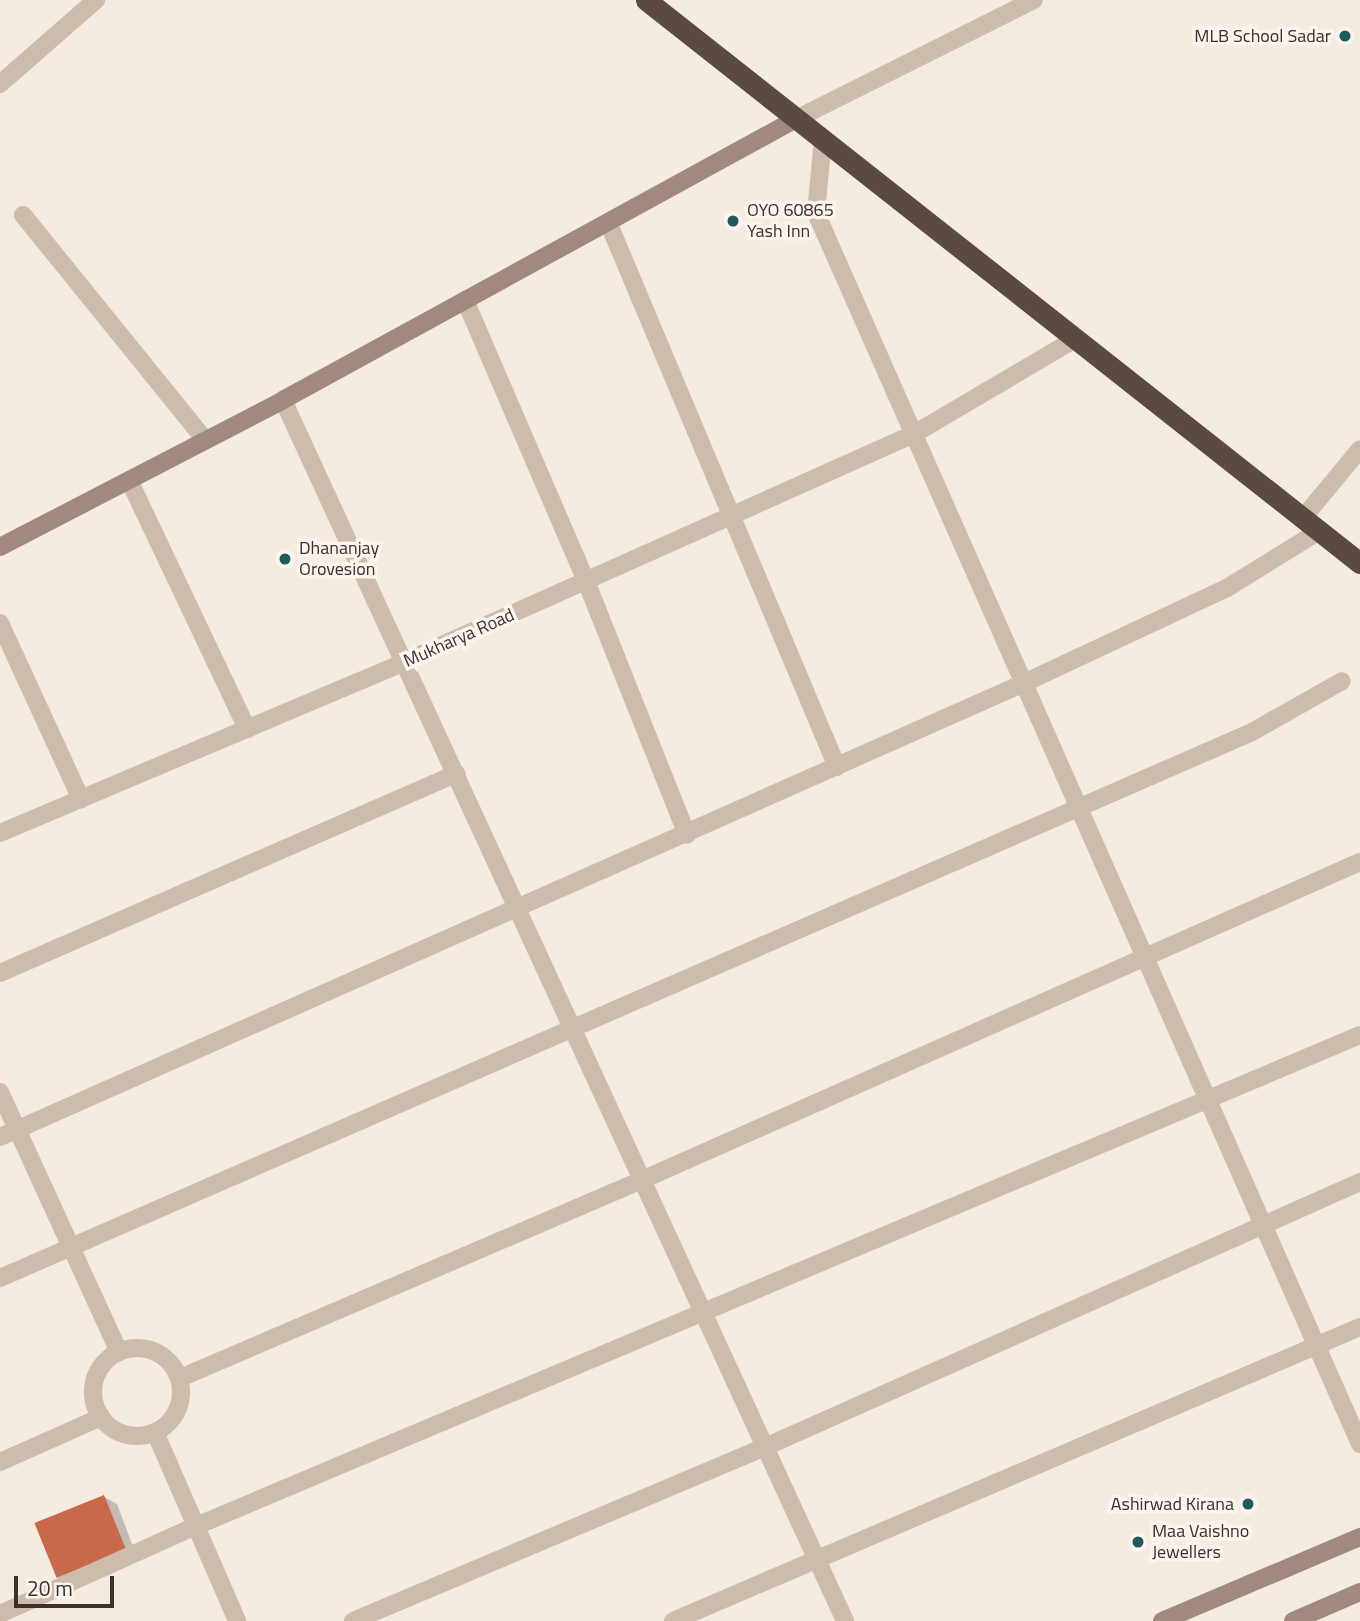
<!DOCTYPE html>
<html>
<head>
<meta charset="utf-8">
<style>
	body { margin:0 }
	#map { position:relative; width:1360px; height:1621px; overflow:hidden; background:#f4ebe1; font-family:"Titillium Web",sans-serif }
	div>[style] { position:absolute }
	.shadow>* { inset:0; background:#0003 }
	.building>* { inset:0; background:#c8694b; transform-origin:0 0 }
	.street>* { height:18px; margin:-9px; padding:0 9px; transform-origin:9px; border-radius:9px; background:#cdbbac }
	.street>.ring { margin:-9px; padding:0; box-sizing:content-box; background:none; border:18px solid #cdbbac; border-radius:50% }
	.secondary>* { height:18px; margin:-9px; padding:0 9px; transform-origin:9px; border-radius:9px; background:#a18a7d }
	.highway>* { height:21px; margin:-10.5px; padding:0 10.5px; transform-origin:10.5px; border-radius:10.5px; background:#5c4a42 }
	.dots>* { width:19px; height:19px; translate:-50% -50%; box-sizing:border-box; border:4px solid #fbf5ee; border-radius:50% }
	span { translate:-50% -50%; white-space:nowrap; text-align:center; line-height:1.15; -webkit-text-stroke:7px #fbf5ee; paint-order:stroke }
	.poi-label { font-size:18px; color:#3b302b }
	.right { translate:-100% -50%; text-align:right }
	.left { translate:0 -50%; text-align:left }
	.street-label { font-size:18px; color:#3b302b }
	.scale { position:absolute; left:14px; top:1576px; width:100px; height:32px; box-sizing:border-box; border:4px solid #3b302b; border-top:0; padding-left:9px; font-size:21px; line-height:24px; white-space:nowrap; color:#3b302b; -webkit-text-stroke:5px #fbf5ee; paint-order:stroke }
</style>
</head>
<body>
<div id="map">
	<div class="shadow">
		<i style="clip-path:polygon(104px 1497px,117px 1504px,137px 1557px,68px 1583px,56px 1576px)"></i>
	</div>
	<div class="building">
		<i style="left:104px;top:1495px;width:59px;height:75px;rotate:68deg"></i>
	</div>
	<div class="street">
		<i style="left:0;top:84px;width:128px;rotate:-41.2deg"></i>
		<i style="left:796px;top:119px;width:266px;rotate:-26.6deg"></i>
		<i style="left:823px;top:139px;width:74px;rotate:95.4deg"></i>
		<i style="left:816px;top:213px;width:1346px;rotate:66.16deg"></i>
		<i style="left:23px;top:215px;width:289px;rotate:51deg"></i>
		<i style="left:608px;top:222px;width:591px;rotate:67.21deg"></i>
		<i style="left:465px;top:300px;width:306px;rotate:66.7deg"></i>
		<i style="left:586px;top:581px;width:273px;rotate:68.3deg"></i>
		<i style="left:283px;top:400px;width:1344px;rotate:65.28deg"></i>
		<i style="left:129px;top:480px;width:276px;rotate:64.6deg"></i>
		<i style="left:1303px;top:518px;width:89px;rotate:-50.4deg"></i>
		<i style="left:0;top:623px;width:194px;rotate:65.3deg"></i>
		<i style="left:0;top:833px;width:439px;rotate:-22.9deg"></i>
		<i style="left:404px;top:662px;width:559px;rotate:-24.09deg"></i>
		<i style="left:914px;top:434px;width:187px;rotate:-30.5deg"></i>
		<i style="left:0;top:973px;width:498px;rotate:-23.6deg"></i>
		<i style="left:0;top:1092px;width:286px;rotate:65.4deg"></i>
		<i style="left:0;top:1137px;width:1120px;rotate:-23.91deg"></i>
		<i style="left:1024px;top:683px;width:224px;rotate:-25.1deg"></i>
		<i style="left:1227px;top:588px;width:108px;rotate:-31.8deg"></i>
		<i style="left:0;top:1278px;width:1366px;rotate:-23.56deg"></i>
		<i style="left:1252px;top:732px;width:103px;rotate:-29.5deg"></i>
		<i class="ring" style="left:93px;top:1348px;width:70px;height:70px"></i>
		<i style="left:180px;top:1378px;width:503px;rotate:-23.2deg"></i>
		<i style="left:642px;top:1180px;width:785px;rotate:-23.89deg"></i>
		<i style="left:155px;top:1432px;width:206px;rotate:66.5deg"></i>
		<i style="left:0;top:1462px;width:111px;rotate:-24deg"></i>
		<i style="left:0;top:1614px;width:215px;rotate:-24.2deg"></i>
		<i style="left:196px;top:1526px;width:1263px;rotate:-22.87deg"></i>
		<i style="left:353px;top:1621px;width:447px;rotate:-22.9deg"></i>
		<i style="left:765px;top:1447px;width:651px;rotate:-24.01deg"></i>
		<i style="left:673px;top:1621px;width:747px;rotate:-23.17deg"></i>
	</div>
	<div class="secondary">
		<i style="left:0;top:547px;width:319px;rotate:-27.4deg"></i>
		<i style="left:283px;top:400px;width:585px;rotate:-28.71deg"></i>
		<i style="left:1162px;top:1621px;width:215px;rotate:-23deg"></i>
		<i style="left:1293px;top:1621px;width:73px;rotate:-23.4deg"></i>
	</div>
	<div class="highway">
		<i style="left:646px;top:0;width:909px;rotate:38.26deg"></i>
	</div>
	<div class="dots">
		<i style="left:1345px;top:36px;background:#1f5a5e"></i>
		<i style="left:733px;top:221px;background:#1f5a5e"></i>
		<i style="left:285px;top:559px;background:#1f5a5e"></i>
		<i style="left:1248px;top:1504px;background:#1f5a5e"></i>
		<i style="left:1138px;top:1542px;background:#1f5a5e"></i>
	</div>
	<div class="poi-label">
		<span class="right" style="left:1331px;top:36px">MLB School Sadar</span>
		<span class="left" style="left:747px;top:221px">OYO 60865<br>Yash Inn</span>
		<span class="left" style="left:299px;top:559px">Dhananjay<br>Orovesion</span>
		<span class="right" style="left:1234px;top:1504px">Ashirwad Kirana</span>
		<span class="left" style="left:1152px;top:1542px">Maa Vaishno<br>Jewellers</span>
	</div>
	<div class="street-label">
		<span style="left:459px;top:638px;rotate:-24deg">Mukharya Road</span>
	</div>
	<div class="scale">20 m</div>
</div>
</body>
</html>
